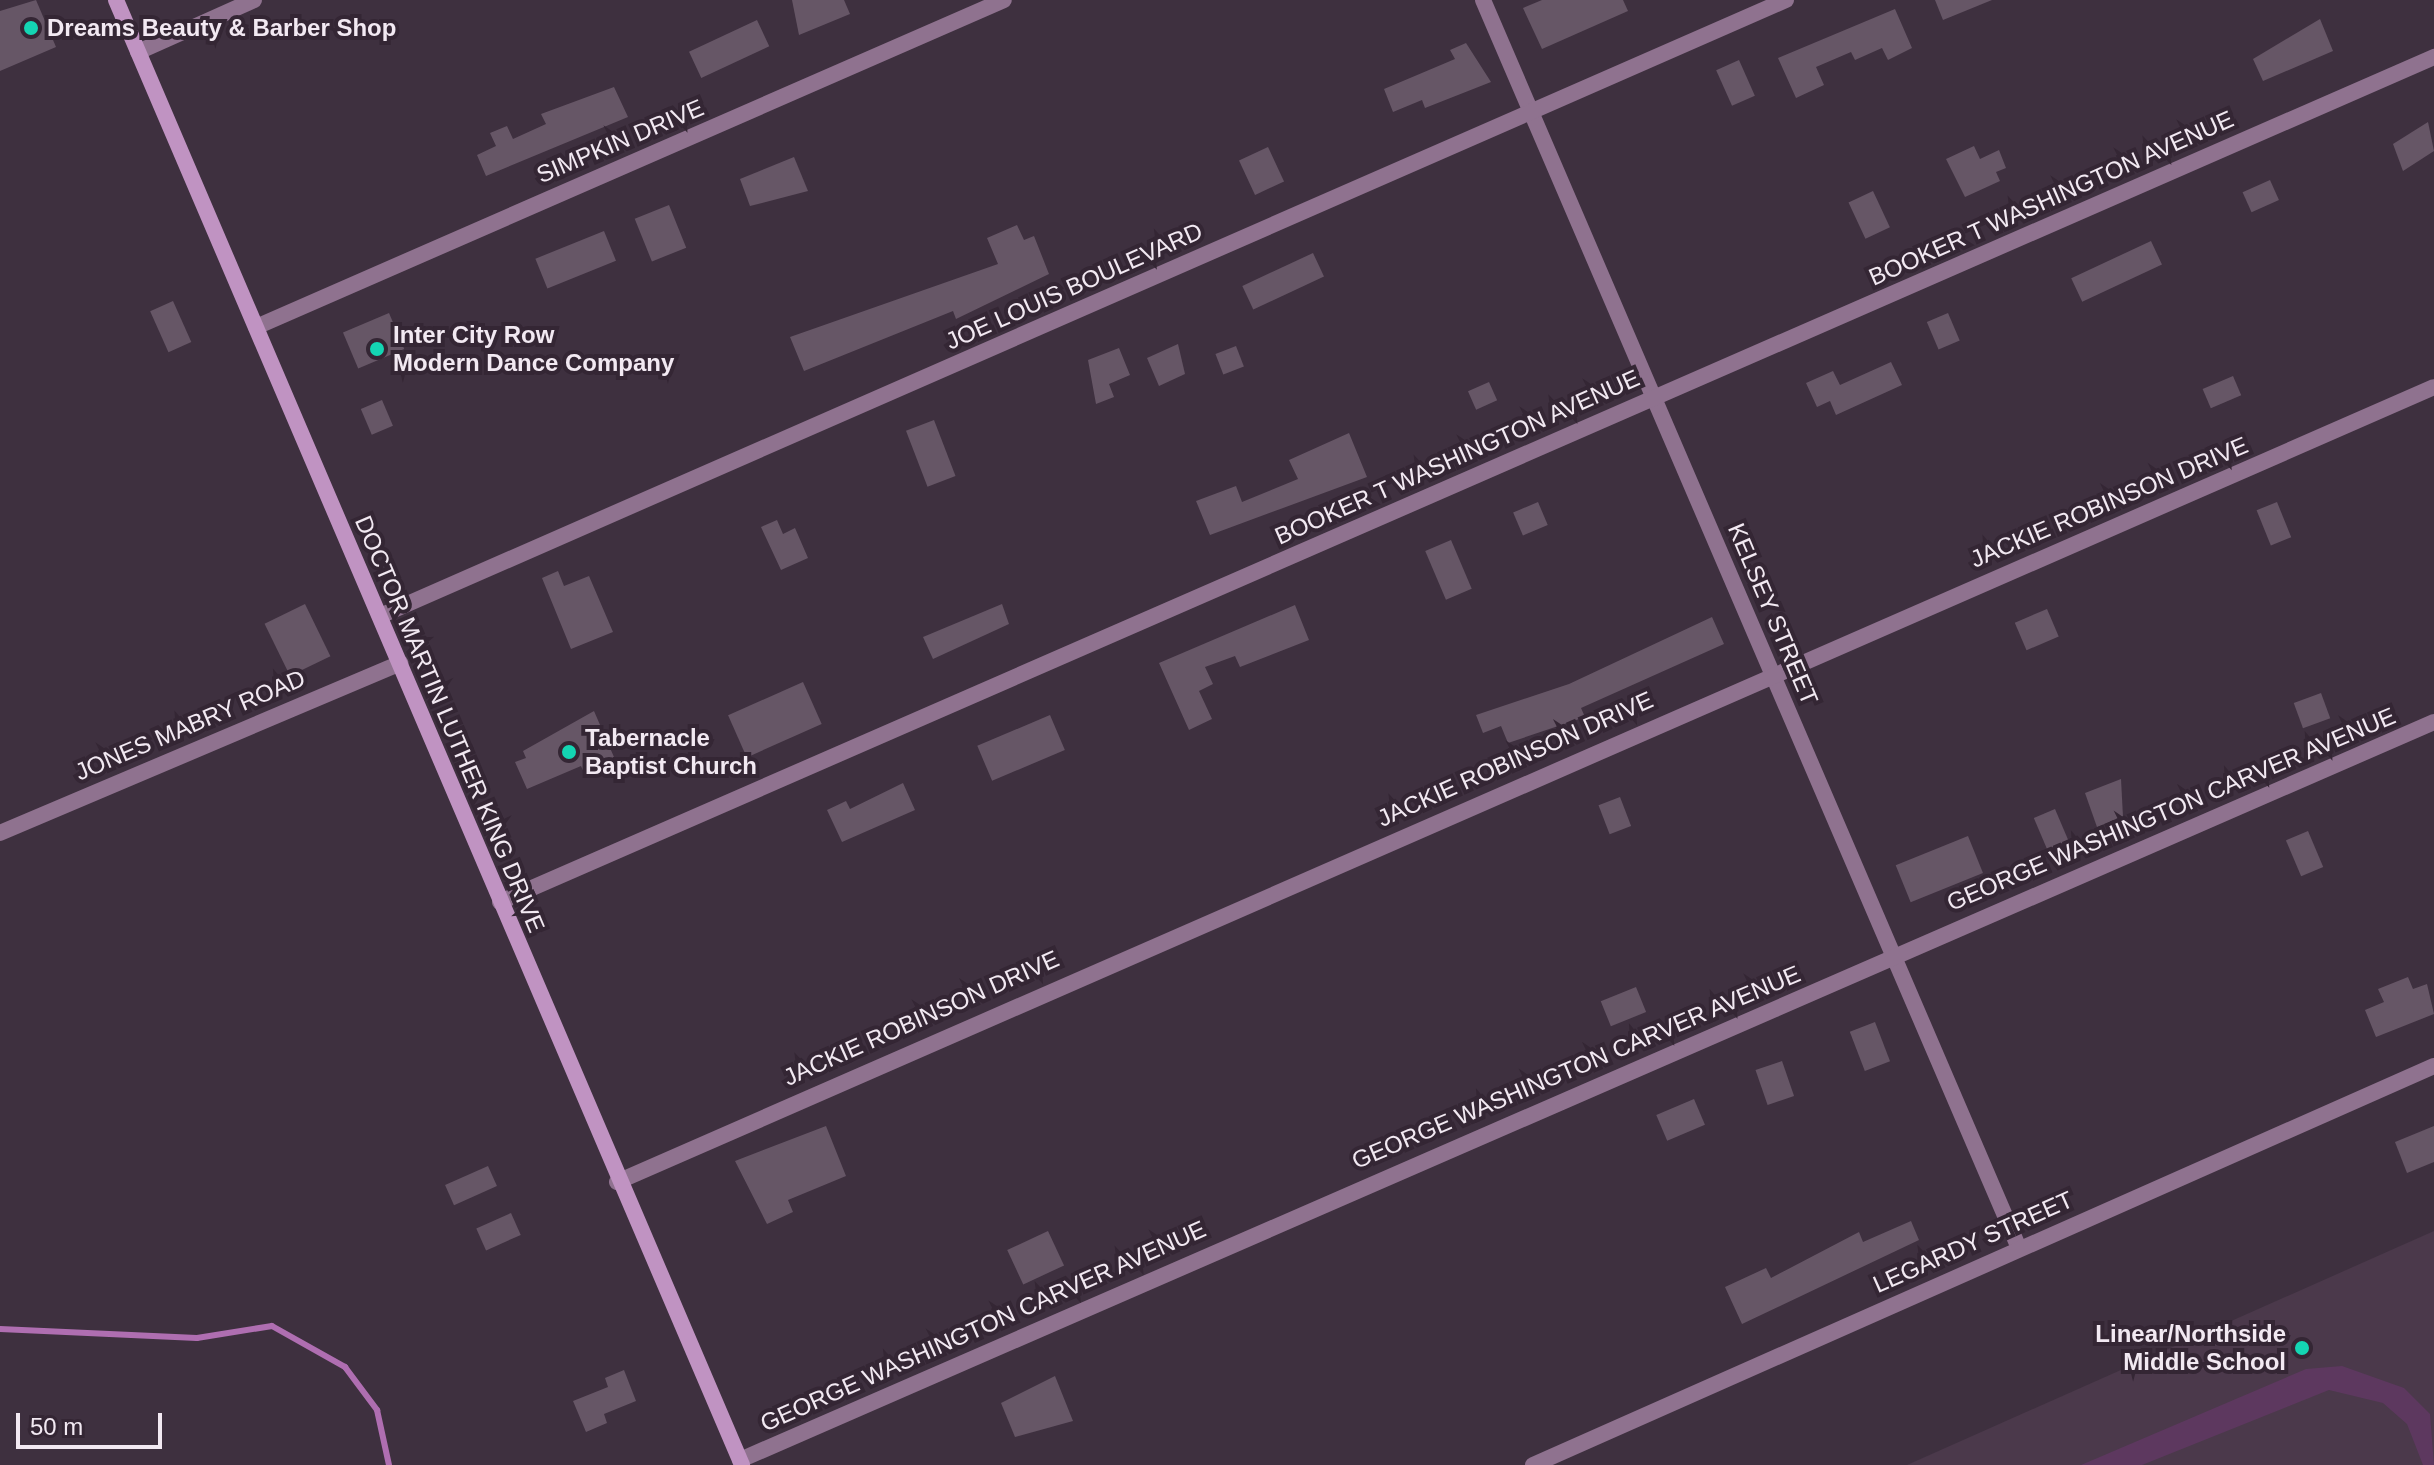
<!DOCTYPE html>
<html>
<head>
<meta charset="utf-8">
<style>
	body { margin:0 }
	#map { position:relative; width:2434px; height:1465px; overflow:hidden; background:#3e303f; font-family:Helvetica,sans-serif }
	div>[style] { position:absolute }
	.built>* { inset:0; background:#4b394b }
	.green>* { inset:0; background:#5d385f }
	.stream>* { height:6px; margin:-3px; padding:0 3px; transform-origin:3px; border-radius:3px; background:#af6eb1 }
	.building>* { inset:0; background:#665666; transform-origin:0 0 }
	.street>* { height:16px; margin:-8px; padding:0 8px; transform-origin:8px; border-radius:8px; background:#8f728f }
	.secondary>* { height:16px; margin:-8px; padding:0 8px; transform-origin:8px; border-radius:8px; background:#c093c2 }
	.dots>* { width:22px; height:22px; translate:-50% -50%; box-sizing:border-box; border:4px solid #342634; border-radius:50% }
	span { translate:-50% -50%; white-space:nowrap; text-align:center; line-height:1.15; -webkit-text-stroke:8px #342634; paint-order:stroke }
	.poi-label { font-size:24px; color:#f2e9f2; font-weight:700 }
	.left { translate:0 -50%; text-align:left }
	.right { translate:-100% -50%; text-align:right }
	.street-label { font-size:24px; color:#f2e9f2 }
	.scale { position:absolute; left:16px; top:1413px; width:146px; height:36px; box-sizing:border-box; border:4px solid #f2e9f2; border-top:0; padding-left:10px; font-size:24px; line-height:28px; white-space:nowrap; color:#f2e9f2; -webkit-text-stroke:6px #342634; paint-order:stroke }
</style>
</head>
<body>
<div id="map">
	<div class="built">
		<i style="clip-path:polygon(2434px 1231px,2434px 1465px,1907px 1465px)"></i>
	</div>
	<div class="green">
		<i style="clip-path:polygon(2342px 1366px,2404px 1388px,2430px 1414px,2434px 1465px,2423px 1465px,2407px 1424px,2383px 1403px,2329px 1390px,2142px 1465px,2081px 1465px,2306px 1369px)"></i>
	</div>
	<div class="stream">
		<i style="left:0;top:1329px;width:197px;rotate:2.6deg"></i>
		<i style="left:197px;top:1338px;width:76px;rotate:-9.1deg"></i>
		<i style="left:272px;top:1326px;width:84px;rotate:29.3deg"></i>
		<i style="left:345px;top:1367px;width:54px;rotate:53.3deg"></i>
		<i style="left:377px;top:1410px;width:56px;rotate:77.7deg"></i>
	</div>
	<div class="building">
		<i style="clip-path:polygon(36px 0,56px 47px,0 71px,0 11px)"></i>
		<i style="clip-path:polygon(792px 0,844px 0,850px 14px,799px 35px)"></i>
		<i style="clip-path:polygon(1542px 0,1623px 0,1628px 11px,1542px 49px,1523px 8px)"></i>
		<i style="clip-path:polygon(1935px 0,1992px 0,1943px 20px)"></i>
		<i style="clip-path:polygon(1895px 9px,1912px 48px,1888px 60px,1882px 48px,1855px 60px,1851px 52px,1816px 67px,1824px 85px,1796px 98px,1778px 58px)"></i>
		<i style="clip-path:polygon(2320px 19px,2333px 51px,2263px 81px,2253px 59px)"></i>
		<i style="left:757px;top:20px;width:29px;height:75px;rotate:65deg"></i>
		<i style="clip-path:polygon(1466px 43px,1491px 82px,1425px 108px,1422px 100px,1393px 112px,1384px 89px,1455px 59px,1450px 50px)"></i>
		<i style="left:1739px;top:60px;width:39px;height:25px;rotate:66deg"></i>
		<i style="clip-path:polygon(614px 87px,628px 117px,486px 176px,477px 155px,496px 146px,490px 133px,507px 126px,513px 139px,546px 124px,541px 114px)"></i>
		<i style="clip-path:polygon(2428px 122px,2434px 151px,2403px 171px,2393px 144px)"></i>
		<i style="clip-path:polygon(1974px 146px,1980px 159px,1999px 150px,2006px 168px,1996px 172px,2000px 181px,1965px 197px,1946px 159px)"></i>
		<i style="left:1268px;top:147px;width:38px;height:32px;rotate:65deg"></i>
		<i style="clip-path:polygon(794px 157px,808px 191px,750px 206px,740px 179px)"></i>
		<i style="left:2270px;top:180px;width:22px;height:30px;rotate:66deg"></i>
		<i style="left:1873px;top:191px;width:40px;height:27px;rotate:65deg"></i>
		<i style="left:669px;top:205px;width:46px;height:37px;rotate:68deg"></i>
		<i style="clip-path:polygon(1017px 225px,1024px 240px,1034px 236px,1049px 274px,956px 319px,953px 311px,804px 371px,790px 337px,998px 264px,987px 238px)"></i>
		<i style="left:604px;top:231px;width:32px;height:74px;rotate:68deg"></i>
		<i style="left:2151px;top:241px;width:26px;height:88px;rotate:65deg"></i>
		<i style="left:1313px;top:253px;width:26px;height:78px;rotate:65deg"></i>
		<i style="left:173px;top:301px;width:45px;height:25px;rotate:66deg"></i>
		<i style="left:389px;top:313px;width:39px;height:50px;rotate:67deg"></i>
		<i style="left:1948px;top:313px;width:30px;height:23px;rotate:67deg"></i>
		<i style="clip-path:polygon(1178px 344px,1185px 374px,1159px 386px,1147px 358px)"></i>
		<i style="left:1236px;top:346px;width:22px;height:22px;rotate:69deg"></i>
		<i style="clip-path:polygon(1119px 348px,1130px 375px,1109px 384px,1114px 397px,1096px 404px,1088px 360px)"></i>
		<i style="clip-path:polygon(1891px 362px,1902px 385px,1836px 415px,1830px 401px,1817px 407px,1806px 383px,1833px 371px,1840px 385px)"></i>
		<i style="left:2233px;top:376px;width:21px;height:33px;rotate:67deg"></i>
		<i style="left:1489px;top:382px;width:20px;height:23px;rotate:66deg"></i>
		<i style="left:382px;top:400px;width:28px;height:23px;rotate:67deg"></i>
		<i style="left:934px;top:420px;width:60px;height:30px;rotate:69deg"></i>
		<i style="clip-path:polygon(1349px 433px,1367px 477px,1210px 535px,1196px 501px,1236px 486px,1242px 502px,1298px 479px,1289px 460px)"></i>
		<i style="left:1538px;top:502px;width:25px;height:27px;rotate:67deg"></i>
		<i style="left:2277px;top:502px;width:38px;height:22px;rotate:68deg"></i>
		<i style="clip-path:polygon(777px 520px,783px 534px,795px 528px,808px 558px,781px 570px,761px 527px)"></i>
		<i style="left:1451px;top:540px;width:53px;height:28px;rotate:67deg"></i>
		<i style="clip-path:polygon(558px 571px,564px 586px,589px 576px,613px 632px,571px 649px,542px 578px)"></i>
		<i style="left:305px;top:604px;width:58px;height:45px;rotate:64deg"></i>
		<i style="clip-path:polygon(1002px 604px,1009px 624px,933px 659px,923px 637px)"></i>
		<i style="clip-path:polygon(1295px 605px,1309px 640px,1240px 667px,1235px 656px,1205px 667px,1213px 684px,1199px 691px,1212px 719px,1189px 730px,1159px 663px)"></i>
		<i style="left:2047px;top:609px;width:30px;height:35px;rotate:67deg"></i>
		<i style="clip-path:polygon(1712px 617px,1724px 644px,1581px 708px,1585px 717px,1508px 743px,1501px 726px,1483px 733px,1476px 715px,1569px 684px)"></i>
		<i style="left:803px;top:682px;width:46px;height:82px;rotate:66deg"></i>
		<i style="left:2321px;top:693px;width:27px;height:29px;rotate:70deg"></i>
		<i style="clip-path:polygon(594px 711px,617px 764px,586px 777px,581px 766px,527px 789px,515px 762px,526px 758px,523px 751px)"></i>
		<i style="left:1050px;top:715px;width:38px;height:79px;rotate:67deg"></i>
		<i style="clip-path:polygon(2121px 779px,2123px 817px,2097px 827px,2085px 793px)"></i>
		<i style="clip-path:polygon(903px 783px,915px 810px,842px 842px,827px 810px,846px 801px,850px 809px)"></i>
		<i style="left:1620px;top:797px;width:31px;height:23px;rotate:69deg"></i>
		<i style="left:2055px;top:809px;width:34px;height:23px;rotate:67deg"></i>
		<i style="left:2308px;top:831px;width:39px;height:24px;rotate:67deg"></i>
		<i style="left:1968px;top:836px;width:40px;height:78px;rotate:68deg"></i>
		<i style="clip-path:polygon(2408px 977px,2413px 989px,2427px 984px,2434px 1014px,2376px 1037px,2365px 1010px,2384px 1002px,2378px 989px)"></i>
		<i style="left:1636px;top:987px;width:27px;height:38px;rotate:68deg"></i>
		<i style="left:1875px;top:1022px;width:42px;height:27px;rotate:69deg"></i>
		<i style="left:1782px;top:1061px;width:37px;height:28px;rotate:71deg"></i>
		<i style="left:1694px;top:1099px;width:28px;height:41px;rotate:67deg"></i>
		<i style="clip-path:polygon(826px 1126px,846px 1176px,788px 1200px,793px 1212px,767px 1224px,735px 1161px)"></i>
		<i style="clip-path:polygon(2434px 1126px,2434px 1162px,2407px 1173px,2395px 1142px)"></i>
		<i style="left:488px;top:1166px;width:22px;height:47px;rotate:66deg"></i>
		<i style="left:511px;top:1213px;width:24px;height:38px;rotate:66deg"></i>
		<i style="clip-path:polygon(1911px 1221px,1919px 1240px,1742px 1324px,1725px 1287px,1766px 1268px,1771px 1278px,1859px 1232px,1863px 1242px)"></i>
		<i style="left:1048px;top:1231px;width:38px;height:45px;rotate:65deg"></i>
		<i style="clip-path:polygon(624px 1370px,636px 1401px,604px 1414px,607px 1423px,586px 1432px,573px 1401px,608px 1387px,605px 1378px)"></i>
		<i style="clip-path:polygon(1055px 1376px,1073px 1421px,1015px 1437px,1001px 1403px)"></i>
	</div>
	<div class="street">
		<i style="left:1483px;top:0;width:1358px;rotate:66.76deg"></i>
		<i style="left:138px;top:52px;width:127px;rotate:-24.1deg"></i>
		<i style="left:256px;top:327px;width:816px;rotate:-23.61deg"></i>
		<i style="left:380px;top:616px;width:1535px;rotate:-23.66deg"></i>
		<i style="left:0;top:833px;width:435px;rotate:-23deg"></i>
		<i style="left:500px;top:902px;width:2111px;rotate:-23.6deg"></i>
		<i style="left:617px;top:1182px;width:1983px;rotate:-23.63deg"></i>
		<i style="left:740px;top:1460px;width:1848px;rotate:-23.54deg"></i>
		<i style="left:1533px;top:1465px;width:985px;rotate:-23.89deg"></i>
	</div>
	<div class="secondary">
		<i style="left:116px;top:0;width:1593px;rotate:66.86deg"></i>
	</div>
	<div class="dots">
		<i style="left:31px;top:28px;background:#14d5b3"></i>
		<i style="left:377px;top:349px;background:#14d5b3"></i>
		<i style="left:569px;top:752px;background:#14d5b3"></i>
		<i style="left:2302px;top:1348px;background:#14d5b3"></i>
	</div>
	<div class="poi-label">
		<span class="left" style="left:47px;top:28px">Dreams Beauty &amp; Barber Shop</span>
		<span class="left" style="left:393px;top:349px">Inter City Row<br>Modern Dance Company</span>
		<span class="left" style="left:585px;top:752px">Tabernacle<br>Baptist Church</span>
		<span class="right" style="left:2286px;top:1348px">Linear/Northside<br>Middle School</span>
	</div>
	<div class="street-label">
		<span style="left:620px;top:141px;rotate:-23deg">SIMPKIN DRIVE</span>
		<span style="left:2051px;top:198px;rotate:-24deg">BOOKER T WASHINGTON AVENUE</span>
		<span style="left:1074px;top:286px;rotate:-24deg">JOE LOUIS BOULEVARD</span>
		<span style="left:1457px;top:457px;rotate:-24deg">BOOKER T WASHINGTON AVENUE</span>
		<span style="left:2109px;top:502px;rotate:-23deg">JACKIE ROBINSON DRIVE</span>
		<span style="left:1773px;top:614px;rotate:67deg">KELSEY STREET</span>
		<span style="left:450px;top:724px;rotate:67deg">DOCTOR MARTIN LUTHER KING DRIVE</span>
		<span style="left:190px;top:725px;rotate:-23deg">JONES MABRY ROAD</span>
		<span style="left:1515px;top:759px;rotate:-24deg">JACKIE ROBINSON DRIVE</span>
		<span style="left:2171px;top:809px;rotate:-23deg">GEORGE WASHINGTON CARVER AVENUE</span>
		<span style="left:921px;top:1018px;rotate:-24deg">JACKIE ROBINSON DRIVE</span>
		<span style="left:1576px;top:1067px;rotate:-23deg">GEORGE WASHINGTON CARVER AVENUE</span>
		<span style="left:1973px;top:1242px;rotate:-24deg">LEGARDY STREET</span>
		<span style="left:983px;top:1326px;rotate:-24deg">GEORGE WASHINGTON CARVER AVENUE</span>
	</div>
	<div class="scale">50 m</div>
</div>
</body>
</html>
